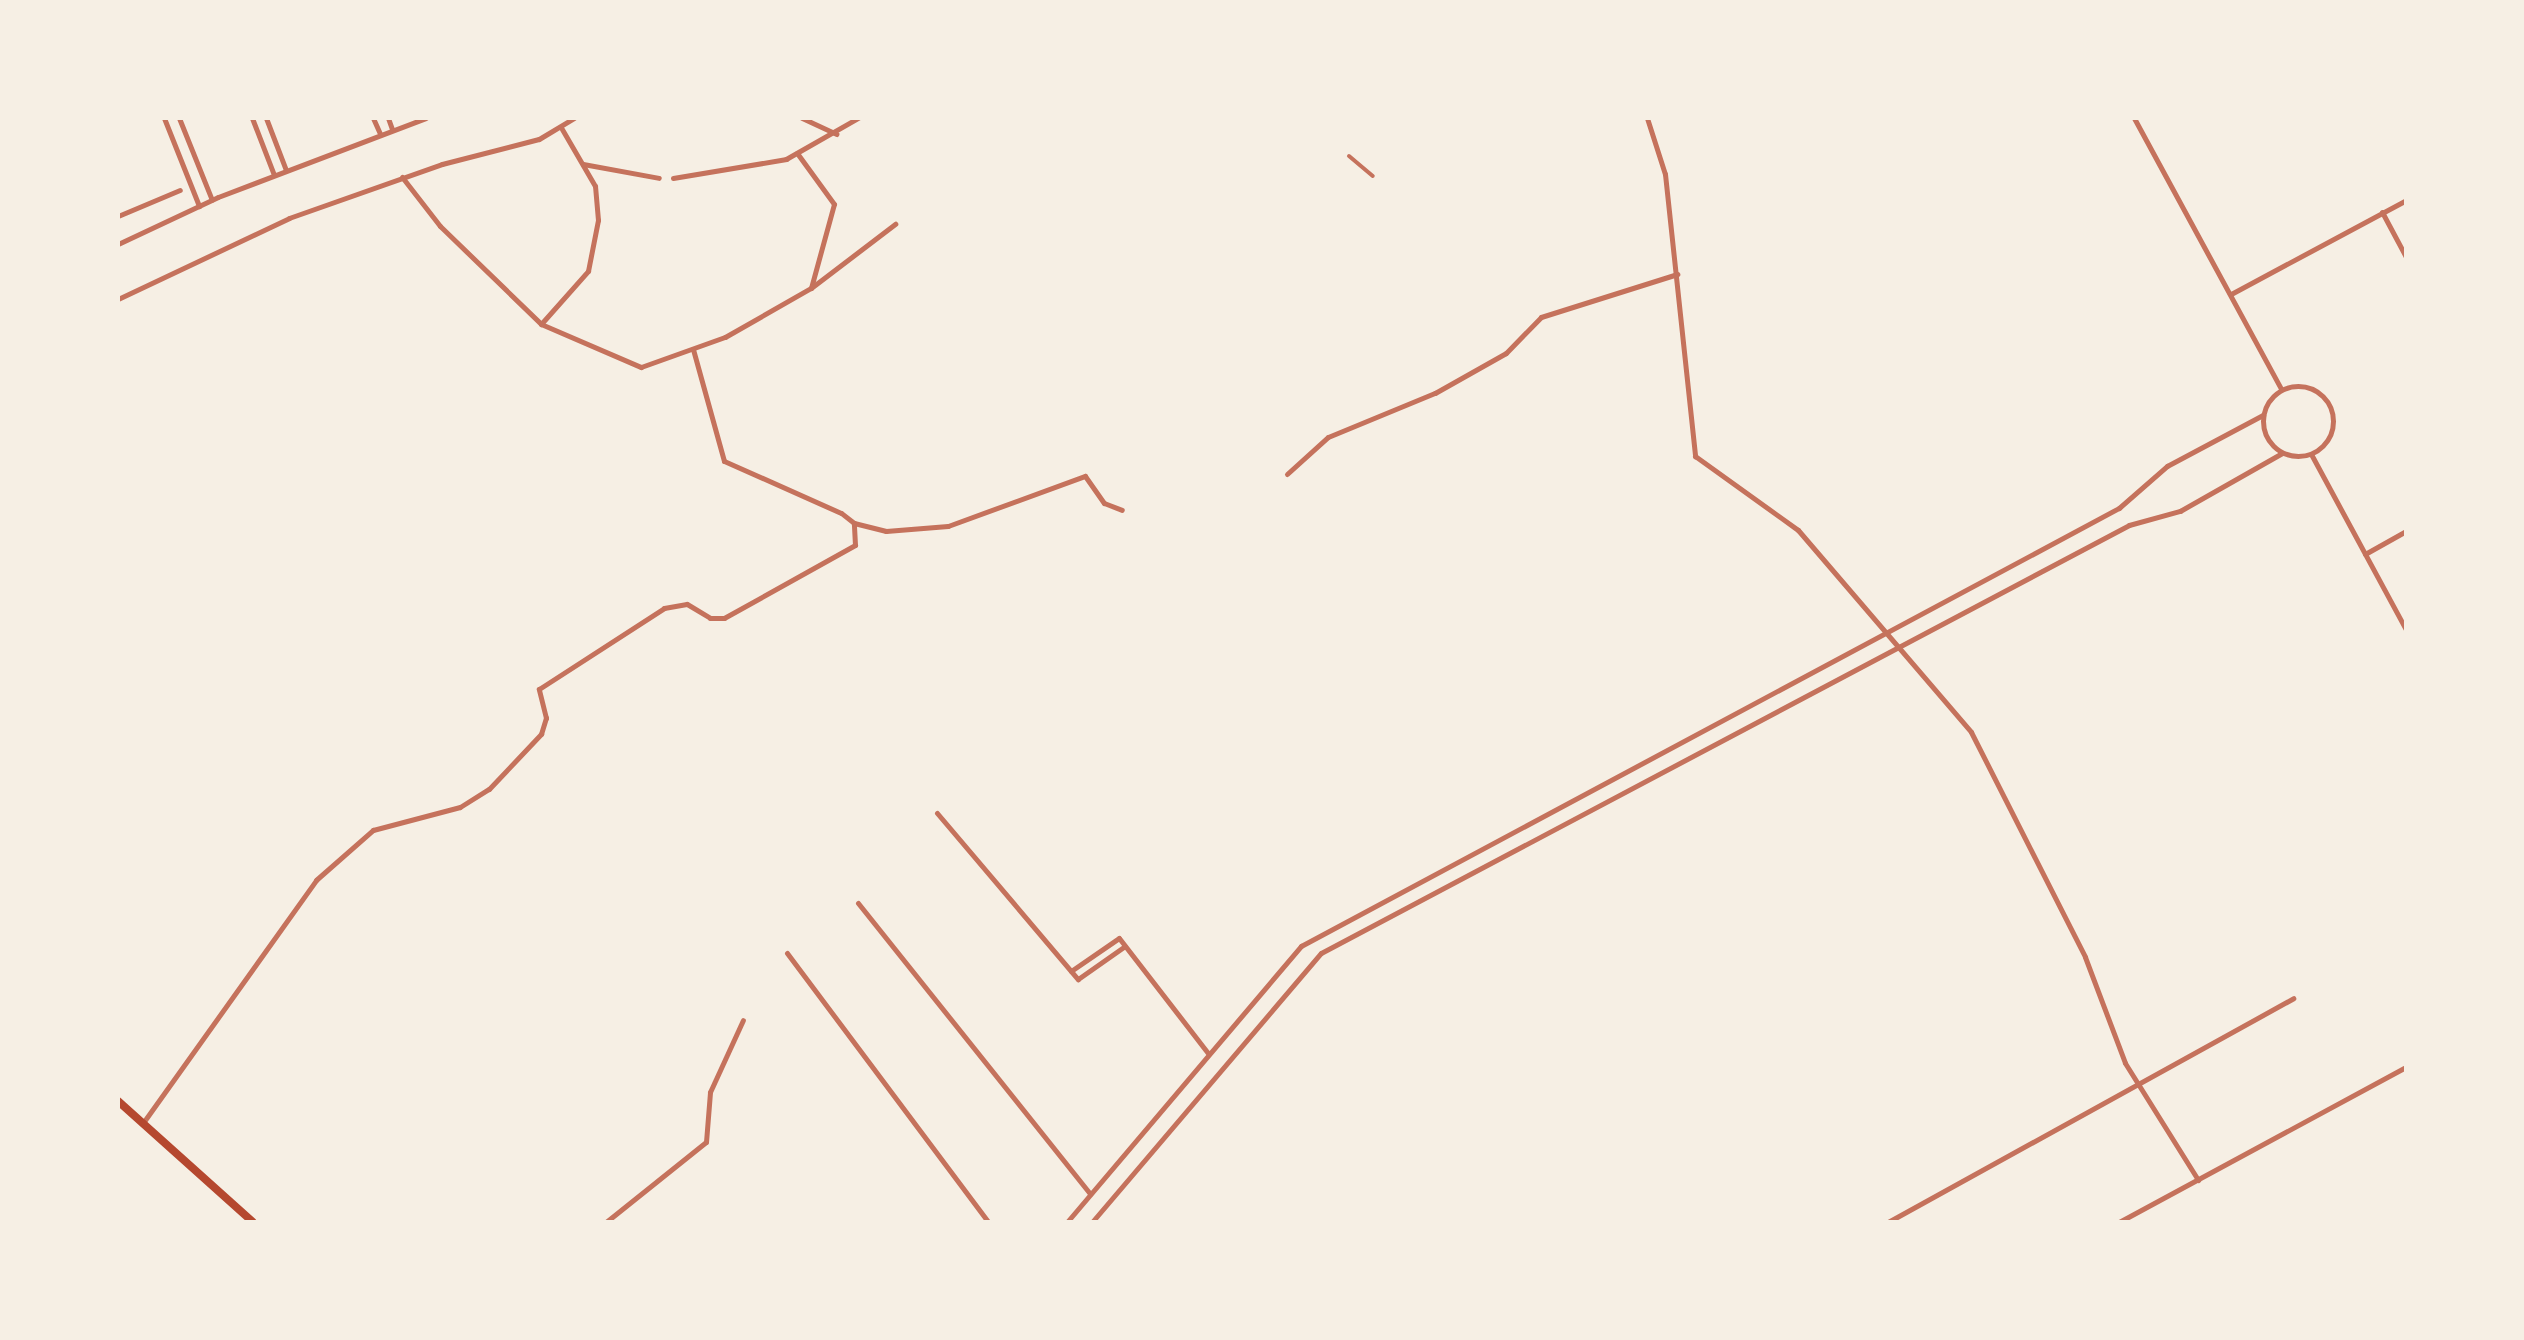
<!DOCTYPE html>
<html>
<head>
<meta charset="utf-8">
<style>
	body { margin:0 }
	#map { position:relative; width:2524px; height:1340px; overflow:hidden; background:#f6efe4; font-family:Roboto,sans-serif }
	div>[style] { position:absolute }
	.pedestrian>* { height:4px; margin:-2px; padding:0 2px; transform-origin:2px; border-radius:2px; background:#c5725c }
	.minor>* { height:5px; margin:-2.5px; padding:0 2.5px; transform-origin:2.5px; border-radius:2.5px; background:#c5725c }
	.minor>.ring { margin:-2.5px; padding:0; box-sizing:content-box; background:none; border:5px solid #c5725c; border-radius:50% }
	.secondary>* { height:8px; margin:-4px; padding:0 4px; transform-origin:4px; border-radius:4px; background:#b5482f }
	span { translate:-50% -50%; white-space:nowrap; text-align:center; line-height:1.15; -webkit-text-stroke:8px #f6efe4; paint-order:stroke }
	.frame { position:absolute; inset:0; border:120px solid #f6efe4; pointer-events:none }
</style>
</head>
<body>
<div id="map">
	<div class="pedestrian">
		<i style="left:1349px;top:156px;width:31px;rotate:40deg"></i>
	</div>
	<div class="minor">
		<i style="left:164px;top:118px;width:95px;rotate:68.3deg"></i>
		<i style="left:179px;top:118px;width:88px;rotate:68.1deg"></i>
		<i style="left:252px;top:118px;width:61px;rotate:68.9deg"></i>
		<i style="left:266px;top:118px;width:56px;rotate:69deg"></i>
		<i style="left:373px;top:118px;width:17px;rotate:66deg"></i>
		<i style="left:388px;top:118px;width:12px;rotate:70deg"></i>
		<i style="left:802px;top:118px;width:38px;rotate:25deg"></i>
		<i style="left:1647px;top:118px;width:59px;rotate:72.2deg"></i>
		<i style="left:1665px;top:174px;width:284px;rotate:83.9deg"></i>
		<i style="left:1695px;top:456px;width:127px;rotate:35.7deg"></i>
		<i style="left:1798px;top:530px;width:266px;rotate:49.4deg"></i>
		<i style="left:1971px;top:732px;width:252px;rotate:63.1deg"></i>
		<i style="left:2085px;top:957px;width:113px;rotate:69.3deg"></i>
		<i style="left:2125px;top:1063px;width:138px;rotate:58deg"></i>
		<i style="left:2134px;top:118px;width:308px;rotate:61.5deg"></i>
		<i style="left:583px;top:164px;width:77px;rotate:10.4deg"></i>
		<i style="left:402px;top:177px;width:62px;rotate:52.2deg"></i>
		<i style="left:440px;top:226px;width:141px;rotate:44.1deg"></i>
		<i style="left:541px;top:324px;width:109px;rotate:23.3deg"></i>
		<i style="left:641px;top:367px;width:89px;rotate:-19.7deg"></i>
		<i style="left:725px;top:337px;width:99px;rotate:-29.7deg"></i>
		<i style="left:811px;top:288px;width:87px;rotate:-74.7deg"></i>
		<i style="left:834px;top:204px;width:63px;rotate:-126deg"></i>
		<i style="left:673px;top:178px;width:115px;rotate:-9.5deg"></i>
		<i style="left:786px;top:159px;width:83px;rotate:-29.7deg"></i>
		<i style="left:2382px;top:212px;width:51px;rotate:61.9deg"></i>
		<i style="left:118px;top:216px;width:67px;rotate:-22.8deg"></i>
		<i style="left:118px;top:244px;width:110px;rotate:-25.2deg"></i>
		<i style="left:218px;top:197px;width:222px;rotate:-20.8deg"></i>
		<i style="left:811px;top:288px;width:106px;rotate:-37.3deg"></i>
		<i style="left:2231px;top:294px;width:199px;rotate:-28.2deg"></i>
		<i style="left:118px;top:299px;width:189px;rotate:-25.3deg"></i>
		<i style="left:289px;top:218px;width:162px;rotate:-19.4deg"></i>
		<i style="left:442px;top:164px;width:100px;rotate:-14.5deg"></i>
		<i style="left:539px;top:139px;width:41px;rotate:-31deg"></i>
		<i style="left:541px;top:324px;width:71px;rotate:-48.4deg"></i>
		<i style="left:588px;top:271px;width:52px;rotate:-78.9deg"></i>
		<i style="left:598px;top:220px;width:34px;rotate:-95deg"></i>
		<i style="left:595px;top:186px;width:66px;rotate:-120.1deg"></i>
		<i class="ring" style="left:2263px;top:386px;width:65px;height:65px"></i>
		<i style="left:2311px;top:454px;width:200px;rotate:61.6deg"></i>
		<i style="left:1287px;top:474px;width:55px;rotate:-42.1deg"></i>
		<i style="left:1328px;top:437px;width:116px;rotate:-22.4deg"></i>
		<i style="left:1435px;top:393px;width:81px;rotate:-29.4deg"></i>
		<i style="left:1506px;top:353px;width:50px;rotate:-45.8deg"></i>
		<i style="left:1541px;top:317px;width:143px;rotate:-17.5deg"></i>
		<i style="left:854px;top:523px;width:33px;rotate:14deg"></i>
		<i style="left:886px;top:531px;width:62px;rotate:-4.6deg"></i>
		<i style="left:948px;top:526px;width:146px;rotate:-20.1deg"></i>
		<i style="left:1085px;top:476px;width:33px;rotate:55deg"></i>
		<i style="left:1104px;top:503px;width:19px;rotate:21deg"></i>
		<i style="left:2365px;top:554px;width:47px;rotate:-29.3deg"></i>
		<i style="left:937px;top:813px;width:218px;rotate:49.7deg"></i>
		<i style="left:1078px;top:979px;width:57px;rotate:-35.1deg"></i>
		<i style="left:858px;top:903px;width:372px;rotate:51.4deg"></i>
		<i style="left:787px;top:953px;width:336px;rotate:53.2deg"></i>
		<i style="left:1071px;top:971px;width:58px;rotate:-34.5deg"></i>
		<i style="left:1119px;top:938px;width:145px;rotate:52.3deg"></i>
		<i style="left:145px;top:1120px;width:295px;rotate:-54.5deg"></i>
		<i style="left:316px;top:880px;width:76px;rotate:-41.3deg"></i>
		<i style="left:373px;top:830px;width:90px;rotate:-14.8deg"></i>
		<i style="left:460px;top:807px;width:34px;rotate:-32deg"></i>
		<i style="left:489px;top:789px;width:76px;rotate:-46.6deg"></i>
		<i style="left:541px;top:734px;width:17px;rotate:-73deg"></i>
		<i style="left:546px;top:718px;width:30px;rotate:-104deg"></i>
		<i style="left:539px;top:689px;width:149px;rotate:-32.9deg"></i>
		<i style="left:664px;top:608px;width:23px;rotate:-10deg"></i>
		<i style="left:687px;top:604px;width:27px;rotate:31deg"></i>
		<i style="left:710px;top:618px;width:14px"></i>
		<i style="left:724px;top:618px;width:150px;rotate:-29.1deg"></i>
		<i style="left:855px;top:545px;width:22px;rotate:-93deg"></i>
		<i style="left:854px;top:523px;width:16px;rotate:-142deg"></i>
		<i style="left:841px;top:513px;width:128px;rotate:-156deg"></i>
		<i style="left:724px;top:461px;width:116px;rotate:-105.5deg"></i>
		<i style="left:606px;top:1222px;width:128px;rotate:-38.7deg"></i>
		<i style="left:706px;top:1142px;width:50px;rotate:-85.4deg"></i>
		<i style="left:710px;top:1092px;width:79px;rotate:-65.4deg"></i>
		<i style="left:1067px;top:1222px;width:362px;rotate:-49.7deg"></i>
		<i style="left:1301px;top:946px;width:928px;rotate:-28.17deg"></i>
		<i style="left:2119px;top:508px;width:64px;rotate:-41.2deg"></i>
		<i style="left:2167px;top:466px;width:109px;rotate:-28deg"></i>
		<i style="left:1092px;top:1222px;width:353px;rotate:-49.6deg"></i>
		<i style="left:1321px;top:953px;width:914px;rotate:-27.91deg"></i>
		<i style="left:2129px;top:525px;width:53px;rotate:-15.4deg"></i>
		<i style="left:2180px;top:511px;width:117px;rotate:-29.6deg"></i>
		<i style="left:1888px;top:1222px;width:463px;rotate:-28.9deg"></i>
		<i style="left:2119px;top:1222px;width:326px;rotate:-28.4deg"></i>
	</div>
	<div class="secondary">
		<i style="left:118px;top:1101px;width:181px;rotate:41.9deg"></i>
	</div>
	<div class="frame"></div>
</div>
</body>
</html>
